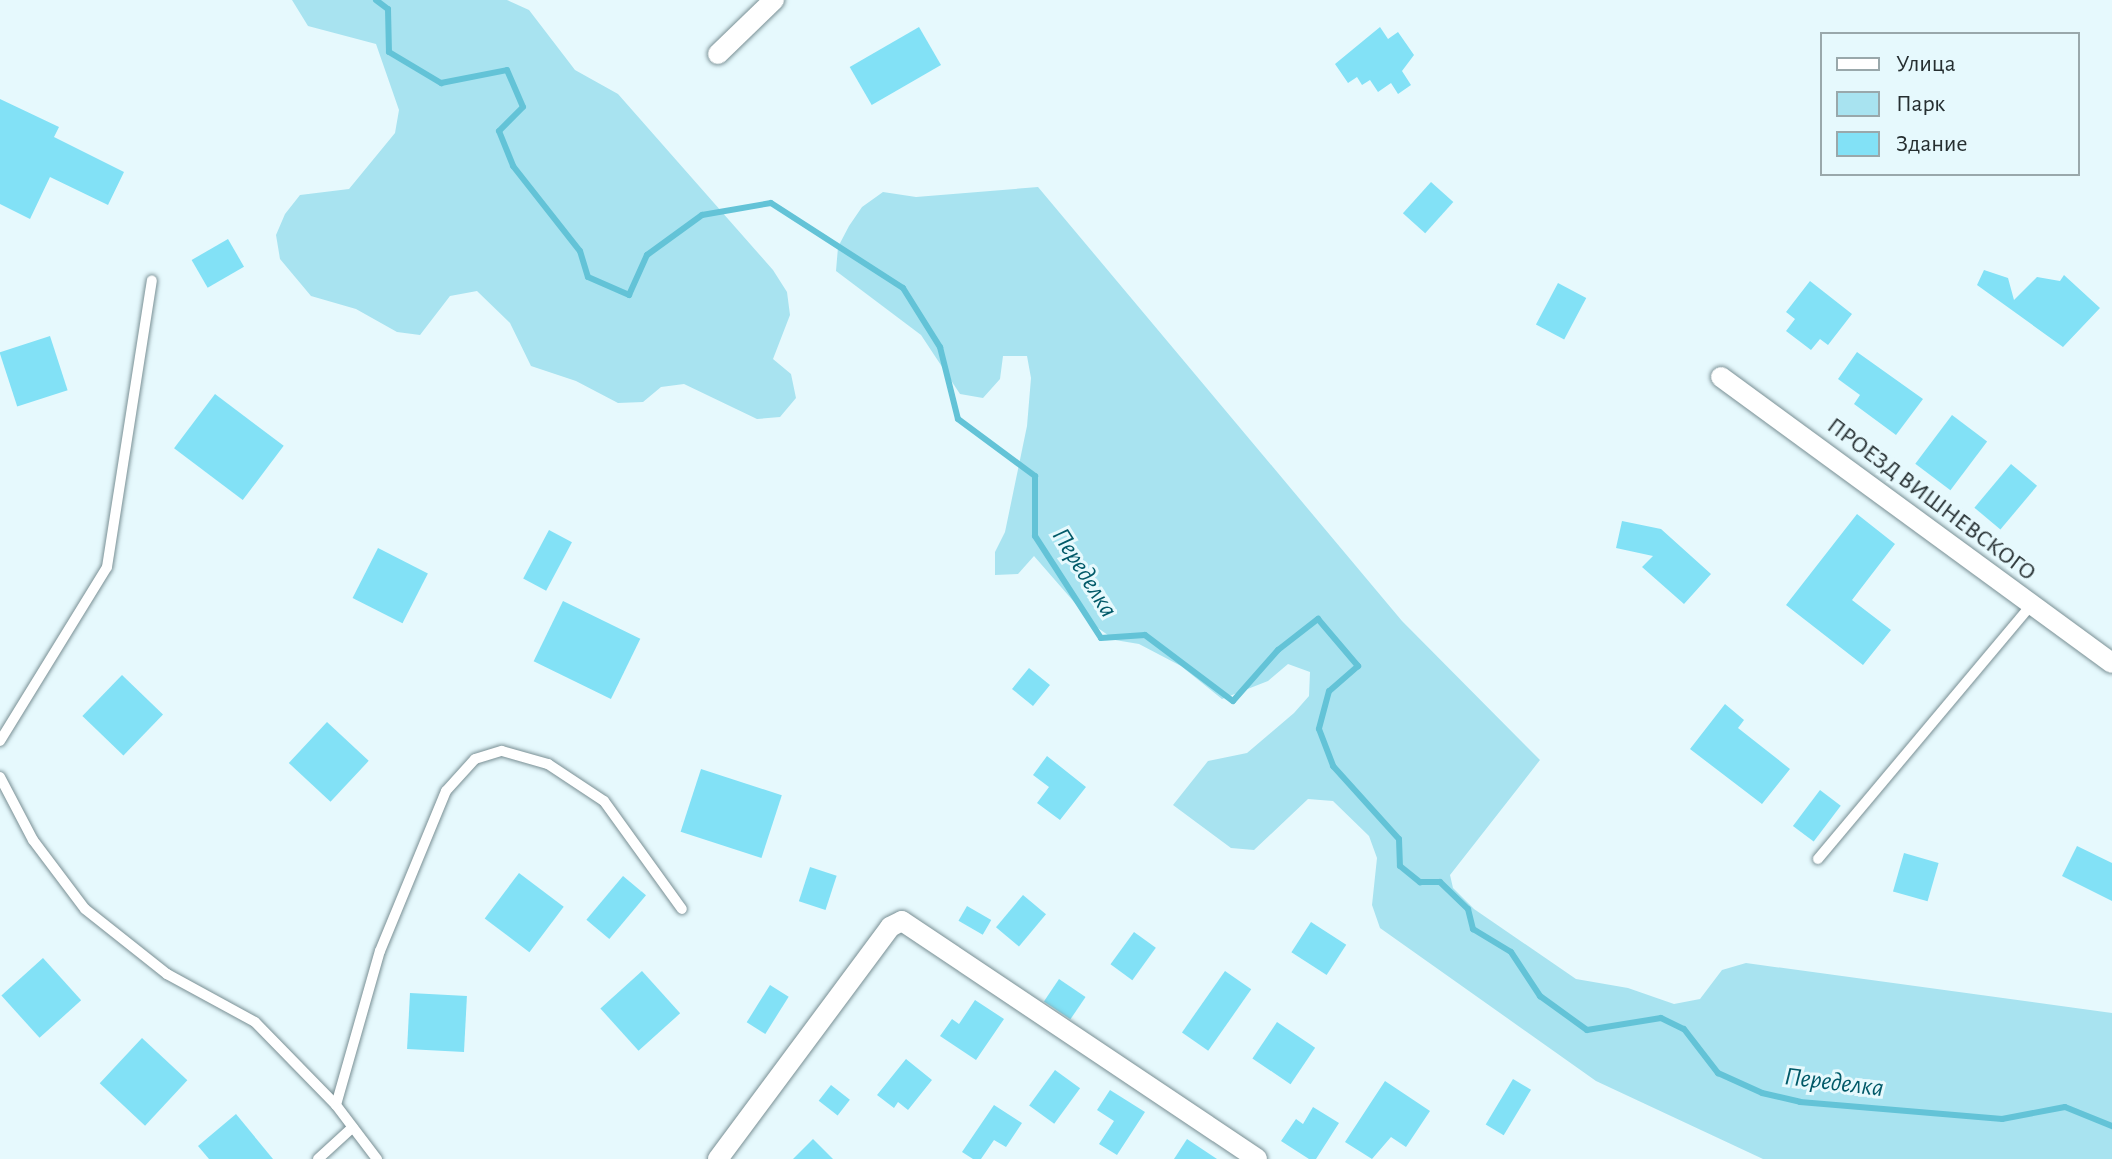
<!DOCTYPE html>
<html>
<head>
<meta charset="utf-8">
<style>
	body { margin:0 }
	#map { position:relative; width:2112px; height:1159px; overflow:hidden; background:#e6f9fd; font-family:"Alegreya Sans",sans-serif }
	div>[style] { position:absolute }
	.green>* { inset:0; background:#a8e3f0 }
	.stream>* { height:6px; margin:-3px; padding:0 3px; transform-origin:3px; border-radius:3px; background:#63c3d7 }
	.building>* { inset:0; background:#82e1f6; transform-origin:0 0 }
	.roads { filter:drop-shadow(0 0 2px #798f94) drop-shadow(0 0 2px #798f94) }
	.service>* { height:10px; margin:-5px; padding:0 5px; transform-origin:5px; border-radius:5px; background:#fff }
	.minor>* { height:20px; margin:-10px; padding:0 10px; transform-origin:10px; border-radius:10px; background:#fff }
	span { translate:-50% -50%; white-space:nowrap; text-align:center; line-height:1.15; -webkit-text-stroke:6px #e6f9fd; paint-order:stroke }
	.street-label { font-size:24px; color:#262f31 }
	.water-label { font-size:26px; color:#015968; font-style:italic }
	.legend { position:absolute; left:1820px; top:32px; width:260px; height:144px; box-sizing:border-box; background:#e6f9fd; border:2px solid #99a8ab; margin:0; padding:10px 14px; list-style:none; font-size:24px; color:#262f31 }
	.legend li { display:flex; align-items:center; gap:16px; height:40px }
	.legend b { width:40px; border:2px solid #99a8ab }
</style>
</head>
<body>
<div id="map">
	<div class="green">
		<i style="clip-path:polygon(292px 0,507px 0,529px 10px,575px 70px,618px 94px,773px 270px,787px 292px,790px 315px,773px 359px,791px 374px,796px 398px,780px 417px,757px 419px,684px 384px,661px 387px,643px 402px,618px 403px,576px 381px,531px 366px,510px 323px,477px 291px,450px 296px,420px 335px,397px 332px,356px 309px,311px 296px,280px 259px,276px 235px,285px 214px,300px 195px,349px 189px,395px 133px,399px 110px,376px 44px,308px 26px)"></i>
		<i style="clip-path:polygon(1038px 187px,1402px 621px,1540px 760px,1450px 875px,1453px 888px,1474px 909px,1576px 979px,1628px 988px,1674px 1004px,1700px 999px,1722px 970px,1746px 963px,2112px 1013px,2112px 1159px,1763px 1159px,1596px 1081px,1380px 928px,1372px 905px,1377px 858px,1369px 836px,1333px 801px,1308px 799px,1254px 850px,1231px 848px,1173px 805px,1208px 761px,1247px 753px,1294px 713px,1309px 696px,1310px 672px,1288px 664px,1268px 681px,1222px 699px,1181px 666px,1139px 644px,1115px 640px,1095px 626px,1034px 556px,1018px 574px,995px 575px,995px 552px,1005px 532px,1027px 426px,1031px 378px,1027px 356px,1003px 356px,1000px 379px,983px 398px,960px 394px,921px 335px,836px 271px,838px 247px,849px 226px,862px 207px,883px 192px,916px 197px)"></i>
	</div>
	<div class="stream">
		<i style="left:376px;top:0;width:15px;rotate:37deg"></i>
		<i style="left:388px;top:9px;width:43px;rotate:88.7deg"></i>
		<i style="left:389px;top:52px;width:61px;rotate:30.8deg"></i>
		<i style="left:441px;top:83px;width:67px;rotate:-11.1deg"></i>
		<i style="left:507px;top:70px;width:40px;rotate:66.6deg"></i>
		<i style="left:523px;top:107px;width:34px;rotate:135deg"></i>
		<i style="left:499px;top:131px;width:38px;rotate:68deg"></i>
		<i style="left:513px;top:166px;width:108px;rotate:51.8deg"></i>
		<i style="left:580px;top:251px;width:27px;rotate:73deg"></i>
		<i style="left:588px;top:277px;width:45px;rotate:23.7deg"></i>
		<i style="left:629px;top:295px;width:44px;rotate:-65.8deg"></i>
		<i style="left:647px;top:255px;width:68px;rotate:-36deg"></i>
		<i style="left:702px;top:215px;width:70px;rotate:-9.9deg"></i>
		<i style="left:771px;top:203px;width:157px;rotate:32.8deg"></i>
		<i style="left:903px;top:288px;width:70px;rotate:57.9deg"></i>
		<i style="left:940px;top:347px;width:74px;rotate:76deg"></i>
		<i style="left:958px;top:419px;width:96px;rotate:36.5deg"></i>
		<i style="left:1035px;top:476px;width:60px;rotate:90deg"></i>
		<i style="left:1035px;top:536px;width:121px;rotate:57.1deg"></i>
		<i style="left:1101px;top:638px;width:44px;rotate:-3.9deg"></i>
		<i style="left:1145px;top:635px;width:110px;rotate:36.9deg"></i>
		<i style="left:1233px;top:701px;width:68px;rotate:-48.6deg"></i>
		<i style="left:1278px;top:650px;width:51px;rotate:-37.8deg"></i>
		<i style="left:1318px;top:619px;width:62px;rotate:49.6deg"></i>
		<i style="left:1358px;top:666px;width:38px;rotate:139deg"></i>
		<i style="left:1329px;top:691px;width:39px;rotate:105deg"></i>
		<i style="left:1319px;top:729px;width:40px;rotate:69deg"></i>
		<i style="left:1333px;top:766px;width:98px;rotate:47.9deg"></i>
		<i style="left:1399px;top:839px;width:27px;rotate:88deg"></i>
		<i style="left:1400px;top:866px;width:26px;rotate:39deg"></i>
		<i style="left:1420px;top:882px;width:20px"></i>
		<i style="left:1440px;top:882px;width:39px;rotate:44deg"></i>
		<i style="left:1468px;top:909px;width:21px;rotate:76deg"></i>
		<i style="left:1473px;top:929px;width:44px;rotate:31.2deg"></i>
		<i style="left:1511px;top:952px;width:53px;rotate:56.6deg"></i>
		<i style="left:1540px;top:996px;width:58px;rotate:35.9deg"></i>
		<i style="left:1587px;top:1030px;width:75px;rotate:-9.2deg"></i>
		<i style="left:1661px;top:1018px;width:25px;rotate:26deg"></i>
		<i style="left:1684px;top:1029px;width:56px;rotate:52.3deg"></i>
		<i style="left:1718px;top:1073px;width:48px;rotate:24.4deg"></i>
		<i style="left:1762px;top:1093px;width:39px;rotate:13deg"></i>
		<i style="left:1800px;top:1102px;width:203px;rotate:4.8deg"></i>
		<i style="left:2002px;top:1119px;width:64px;rotate:-10.8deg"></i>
		<i style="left:2065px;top:1107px;width:51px;rotate:22deg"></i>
	</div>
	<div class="building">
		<i style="left:919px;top:27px;width:44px;height:80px;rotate:60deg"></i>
		<i style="clip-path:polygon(1380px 27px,1388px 39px,1398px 32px,1414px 55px,1402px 71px,1411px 85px,1398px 94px,1391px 83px,1378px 92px,1370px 80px,1362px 85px,1357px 77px,1348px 83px,1335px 64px)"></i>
		<i style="clip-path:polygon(0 99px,59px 127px,54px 137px,124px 172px,108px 205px,50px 177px,30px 219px,0 204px)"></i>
		<i style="left:1431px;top:182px;width:30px;height:42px;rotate:42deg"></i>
		<i style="left:228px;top:239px;width:32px;height:42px;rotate:60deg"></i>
		<i style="clip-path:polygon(1984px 270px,2008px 278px,2014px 300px,2037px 277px,2060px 281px,2064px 275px,2100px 308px,2063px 347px,1977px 285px)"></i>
		<i style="clip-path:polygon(1810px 281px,1852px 314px,1828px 345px,1820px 339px,1811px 350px,1786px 331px,1795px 319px,1786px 312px)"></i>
		<i style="left:1558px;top:283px;width:32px;height:47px;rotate:28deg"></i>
		<i style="left:50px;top:336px;width:57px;height:53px;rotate:72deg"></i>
		<i style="clip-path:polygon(1857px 352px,1923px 399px,1896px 435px,1854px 404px,1860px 395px,1838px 379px)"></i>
		<i style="left:215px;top:394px;width:86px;height:68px;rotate:37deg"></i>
		<i style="left:1952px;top:415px;width:44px;height:61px;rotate:37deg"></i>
		<i style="left:2011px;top:464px;width:34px;height:57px;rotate:40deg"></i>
		<i style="clip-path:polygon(1857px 514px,1895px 544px,1852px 600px,1891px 630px,1863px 665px,1786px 605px)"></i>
		<i style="clip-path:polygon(1622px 521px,1661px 529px,1711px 574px,1684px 604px,1642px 567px,1653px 556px,1616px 548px)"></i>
		<i style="left:549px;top:530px;width:26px;height:55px;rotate:28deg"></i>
		<i style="left:378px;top:548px;width:56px;height:56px;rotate:27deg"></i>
		<i style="left:563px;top:601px;width:86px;height:67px;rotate:26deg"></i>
		<i style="left:1029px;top:668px;width:27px;height:27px;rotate:39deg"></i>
		<i style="left:122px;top:675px;width:57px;height:57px;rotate:44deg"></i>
		<i style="clip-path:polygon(1725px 704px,1744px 720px,1738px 728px,1790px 769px,1762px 804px,1690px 749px)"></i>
		<i style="left:327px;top:722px;width:57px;height:56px;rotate:43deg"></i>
		<i style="clip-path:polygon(1047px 756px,1086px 787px,1060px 820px,1037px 803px,1049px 787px,1033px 775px)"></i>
		<i style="left:701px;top:769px;width:85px;height:66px;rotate:18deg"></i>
		<i style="left:1820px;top:790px;width:26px;height:45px;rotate:37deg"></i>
		<i style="clip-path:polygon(2077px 846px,2112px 863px,2112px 901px,2062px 876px)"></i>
		<i style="left:1904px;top:853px;width:36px;height:40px;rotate:16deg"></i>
		<i style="left:810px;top:867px;width:28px;height:36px;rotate:18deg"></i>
		<i style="left:519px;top:873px;width:56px;height:57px;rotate:37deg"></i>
		<i style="left:623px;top:876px;width:30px;height:57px;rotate:40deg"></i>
		<i style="left:1023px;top:895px;width:30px;height:42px;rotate:40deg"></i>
		<i style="left:967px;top:906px;width:28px;height:17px;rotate:30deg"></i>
		<i style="left:1311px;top:922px;width:42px;height:36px;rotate:33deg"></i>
		<i style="left:1134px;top:932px;width:27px;height:40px;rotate:36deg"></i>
		<i style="left:43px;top:958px;width:57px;height:56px;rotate:48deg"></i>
		<i style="left:642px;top:971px;width:57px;height:56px;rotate:48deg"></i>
		<i style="left:1225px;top:971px;width:32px;height:75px;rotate:35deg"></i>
		<i style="left:1059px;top:979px;width:32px;height:27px;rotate:34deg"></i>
		<i style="left:770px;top:985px;width:22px;height:44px;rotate:32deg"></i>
		<i style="left:410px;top:993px;width:57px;height:56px;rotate:3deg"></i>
		<i style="clip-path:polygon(975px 1000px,1004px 1019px,976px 1060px,940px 1036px,952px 1019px,959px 1024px)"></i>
		<i style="left:1277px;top:1022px;width:46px;height:44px;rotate:34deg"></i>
		<i style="left:142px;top:1038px;width:62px;height:62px;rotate:43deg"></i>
		<i style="clip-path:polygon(906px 1059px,932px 1080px,908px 1110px,898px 1102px,894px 1108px,877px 1095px)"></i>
		<i style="left:1055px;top:1070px;width:31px;height:44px;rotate:36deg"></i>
		<i style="left:1513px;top:1079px;width:21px;height:53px;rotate:31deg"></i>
		<i style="clip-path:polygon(1385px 1081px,1430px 1111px,1406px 1147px,1391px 1137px,1372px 1159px,1345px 1142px)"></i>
		<i style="left:831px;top:1085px;width:24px;height:20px;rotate:38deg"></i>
		<i style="clip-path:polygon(1110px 1090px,1145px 1112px,1117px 1155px,1099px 1144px,1114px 1121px,1097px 1110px)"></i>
		<i style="clip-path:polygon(994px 1105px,1022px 1123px,1006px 1147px,994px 1140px,981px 1159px,973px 1159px,962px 1152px)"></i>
		<i style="clip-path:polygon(1313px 1107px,1339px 1123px,1316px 1159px,1309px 1159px,1281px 1141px,1296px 1119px,1303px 1124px)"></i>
		<i style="clip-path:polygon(236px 1114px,273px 1159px,209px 1159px,198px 1146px)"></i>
		<i style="clip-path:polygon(813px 1139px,833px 1159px,793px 1159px)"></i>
		<i style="clip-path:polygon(1187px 1139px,1217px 1159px,1174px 1159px)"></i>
	</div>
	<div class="roads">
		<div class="service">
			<i style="left:0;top:741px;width:204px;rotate:-58.4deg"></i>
			<i style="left:107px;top:567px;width:290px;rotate:-81.1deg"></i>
			<i style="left:0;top:777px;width:71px;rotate:62.4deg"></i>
			<i style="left:33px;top:840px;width:86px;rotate:53deg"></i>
			<i style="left:85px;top:909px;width:105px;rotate:38.4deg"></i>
			<i style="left:167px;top:974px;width:100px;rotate:28.6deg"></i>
			<i style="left:255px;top:1022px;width:116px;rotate:45.7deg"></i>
			<i style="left:336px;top:1105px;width:68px;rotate:52.8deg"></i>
			<i style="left:1818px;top:859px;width:330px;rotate:-50deg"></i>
			<i style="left:336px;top:1105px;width:160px;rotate:-74.1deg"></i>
			<i style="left:380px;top:951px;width:173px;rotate:-67.6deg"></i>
			<i style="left:446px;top:791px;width:43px;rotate:-47.8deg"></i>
			<i style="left:475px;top:759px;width:28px;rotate:-17deg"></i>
			<i style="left:502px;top:751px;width:48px;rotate:15.8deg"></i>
			<i style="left:548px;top:764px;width:67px;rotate:33.5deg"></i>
			<i style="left:604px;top:801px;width:133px;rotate:54.2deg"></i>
			<i style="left:318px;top:1159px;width:47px;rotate:-42.4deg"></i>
		</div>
		<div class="minor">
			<i style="left:718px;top:54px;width:78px;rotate:-44deg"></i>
			<i style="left:1721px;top:377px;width:484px;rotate:36.2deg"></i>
			<i style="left:718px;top:1159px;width:289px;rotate:-53.4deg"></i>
			<i style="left:890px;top:927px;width:13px;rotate:-27deg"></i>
			<i style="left:902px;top:921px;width:427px;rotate:33.8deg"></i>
		</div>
	</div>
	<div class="street-label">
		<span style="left:1931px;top:500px;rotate:37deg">ПРОЕЗД ВИШНЕВСКОГО</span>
	</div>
	<div class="water-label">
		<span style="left:1084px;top:573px;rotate:58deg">Переделка</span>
		<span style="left:1834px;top:1083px;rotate:7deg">Переделка</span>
	</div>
	<ul class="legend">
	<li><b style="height:10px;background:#fff"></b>Улица</li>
	<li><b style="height:22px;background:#a8e3f0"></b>Парк</li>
	<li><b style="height:22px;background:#82e1f6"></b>Здание</li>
	</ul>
</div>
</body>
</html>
